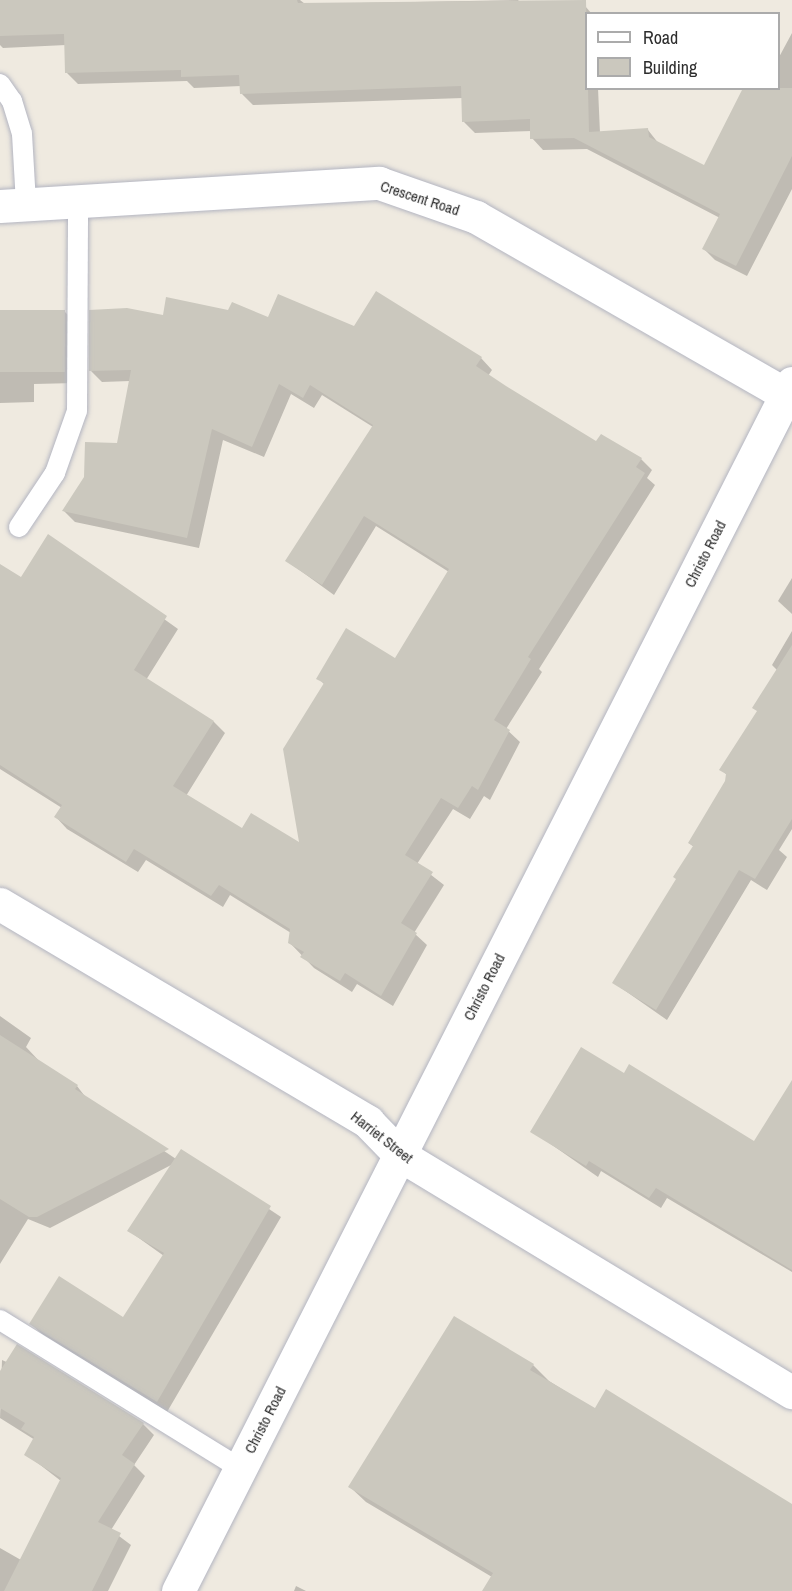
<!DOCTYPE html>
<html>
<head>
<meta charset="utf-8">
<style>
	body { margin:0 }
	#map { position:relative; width:792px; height:1591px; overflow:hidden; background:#efeae0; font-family:"Archivo Narrow",sans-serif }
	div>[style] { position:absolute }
	.shadow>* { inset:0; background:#0003 }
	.building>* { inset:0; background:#cbc8be; transform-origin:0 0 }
	.roads { filter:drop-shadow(0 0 2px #b3b5c1) drop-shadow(0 0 2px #b3b5c1) }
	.service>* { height:20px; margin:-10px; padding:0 10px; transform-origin:10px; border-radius:10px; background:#fff }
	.minor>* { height:33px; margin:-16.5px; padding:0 16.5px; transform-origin:16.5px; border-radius:16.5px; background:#fff }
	span { translate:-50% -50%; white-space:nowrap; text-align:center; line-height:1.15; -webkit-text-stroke:4.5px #fff; paint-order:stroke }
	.street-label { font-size:15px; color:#2d2d2d }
	.legend { position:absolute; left:585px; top:12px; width:195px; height:78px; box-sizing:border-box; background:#fff; border:2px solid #ababab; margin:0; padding:8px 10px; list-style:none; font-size:18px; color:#2d2d2d }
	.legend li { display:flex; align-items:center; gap:12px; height:30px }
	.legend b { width:30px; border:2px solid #ababab }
</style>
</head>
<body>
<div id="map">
	<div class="shadow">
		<i style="clip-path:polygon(0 0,300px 0,305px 4px,518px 0,525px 8px,585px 6px,592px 14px,586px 14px,586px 88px,598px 88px,600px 133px,648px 130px,659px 144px,704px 167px,778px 88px,778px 59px,792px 33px,792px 189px,747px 276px,715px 260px,704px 249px,720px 218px,587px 149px,543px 150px,532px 138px,532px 131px,475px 133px,464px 122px,463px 98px,253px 105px,242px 94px,241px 86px,194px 88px,187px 81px,78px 84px,67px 73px,66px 45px,3px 48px,0 45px)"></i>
		<i style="clip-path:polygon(65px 312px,76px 323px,76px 383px,34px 384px,34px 402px,0 403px,0 314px)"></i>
		<i style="clip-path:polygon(164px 316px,269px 319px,355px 328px,481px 358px,492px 370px,488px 376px,597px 444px,641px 459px,652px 470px,647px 478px,655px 485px,539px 669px,542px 672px,506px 729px,520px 742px,490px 800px,484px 796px,470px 819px,453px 809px,417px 864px,444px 885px,414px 933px,427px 945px,393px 1006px,357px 984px,352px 992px,314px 968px,289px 942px,291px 933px,230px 895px,223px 907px,146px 860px,138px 872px,67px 829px,56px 817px,62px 808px,0 769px,0 565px,21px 579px,48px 536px,178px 629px,146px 680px,214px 722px,225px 733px,186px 796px,243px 830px,301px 845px,325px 685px,318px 678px,395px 660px,449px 572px,376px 526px,334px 595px,287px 561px,373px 427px,322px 395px,314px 408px,291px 394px,264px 457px,223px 440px,199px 548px,75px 522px,64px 511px,118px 445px,130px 381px,102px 382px,91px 371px)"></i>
		<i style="clip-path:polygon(792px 578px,792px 614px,778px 601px)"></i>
		<i style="clip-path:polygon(792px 631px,792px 829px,779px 850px,787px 857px,767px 890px,751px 880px,667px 1020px,614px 983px,678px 880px,694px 847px,689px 843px,727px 782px,728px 776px,721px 769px,758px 712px,777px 670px,772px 665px)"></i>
		<i style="clip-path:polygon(0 1016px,31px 1038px,26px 1047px,41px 1063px,77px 1086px,87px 1099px,176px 1159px,182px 1151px,281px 1217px,167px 1412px,42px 1334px,31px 1324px,124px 1319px,164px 1256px,129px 1231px,173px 1164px,50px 1228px,28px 1219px,0 1264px)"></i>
		<i style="clip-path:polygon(624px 1075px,755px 1143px,792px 1083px,792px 1272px,667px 1198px,661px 1208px,601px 1171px,598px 1177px,532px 1131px)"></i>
		<i style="clip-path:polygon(2px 1360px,143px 1424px,154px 1435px,134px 1465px,145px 1476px,111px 1530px,131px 1545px,108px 1591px,0 1591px,0 1548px,21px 1560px,61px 1481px,26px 1454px,35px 1440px,0 1418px)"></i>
		<i style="clip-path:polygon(533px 1365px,549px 1381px,595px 1410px,792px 1506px,792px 1591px,489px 1591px,492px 1577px,366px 1502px,350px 1487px)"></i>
		<i style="clip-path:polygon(296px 1586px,306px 1591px,294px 1591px)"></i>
	</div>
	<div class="building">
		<i style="clip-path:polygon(0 0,297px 0,298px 3px,586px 0,589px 132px,648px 128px,649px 137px,704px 165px,743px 88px,792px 88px,792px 156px,736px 266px,702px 249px,720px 214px,574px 138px,530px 139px,530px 119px,462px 122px,461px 86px,240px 94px,239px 75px,181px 77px,181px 70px,65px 73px,64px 34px,0 36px)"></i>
		<i style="clip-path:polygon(376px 291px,482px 357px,476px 366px,506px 386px,596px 441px,601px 434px,642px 458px,636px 467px,645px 473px,528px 657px,531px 659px,494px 720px,510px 730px,478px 790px,472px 786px,458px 808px,441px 798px,405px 855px,433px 872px,401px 923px,417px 933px,381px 996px,345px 973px,340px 981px,300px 957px,304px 952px,288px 943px,290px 929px,219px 885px,211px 896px,134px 849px,126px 862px,54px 817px,62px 805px,0 765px,0 564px,21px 577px,48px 534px,167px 616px,134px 670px,214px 721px,173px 786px,242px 828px,251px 813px,299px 842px,283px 749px,324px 683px,316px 679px,346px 628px,395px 658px,449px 569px,364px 516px,322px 585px,285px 561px,373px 425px,310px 385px,303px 398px,279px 384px,252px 447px,212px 429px,187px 538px,62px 511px,84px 477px,85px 442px,117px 443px,131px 370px,89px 371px,89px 310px,127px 308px,163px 315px,166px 297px,228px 310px,232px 302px,268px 317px,278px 294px,354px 326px)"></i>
		<i style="left:65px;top:310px;width:62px;height:65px;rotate:90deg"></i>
		<i style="clip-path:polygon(792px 645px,792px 819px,755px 879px,739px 870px,656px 1010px,612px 983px,676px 879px,673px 877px,693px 846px,688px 843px,725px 781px,726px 774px,719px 770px,757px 711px,752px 708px)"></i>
		<i style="clip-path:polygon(0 1035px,78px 1085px,75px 1089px,169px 1149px,37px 1217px,29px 1217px,0 1199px)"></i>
		<i style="clip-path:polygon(581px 1047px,624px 1073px,629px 1064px,754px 1141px,792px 1080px,792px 1270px,656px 1188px,649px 1198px,589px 1161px,586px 1166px,530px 1132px)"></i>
		<i style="clip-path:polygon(181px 1149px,271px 1206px,157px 1402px,29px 1324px,59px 1276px,123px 1317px,164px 1253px,127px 1231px)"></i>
		<i style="clip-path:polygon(454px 1316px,534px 1364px,530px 1370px,595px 1408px,606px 1389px,792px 1504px,792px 1591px,482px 1591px,493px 1573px,348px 1487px)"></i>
		<i style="clip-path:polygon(17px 1344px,144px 1423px,122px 1455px,135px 1464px,98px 1522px,121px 1533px,92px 1591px,4px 1591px,61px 1478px,24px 1455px,34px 1437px,21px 1429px,25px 1423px,0 1408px,0 1371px)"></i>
	</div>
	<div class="roads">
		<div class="service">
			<i style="left:0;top:84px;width:21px;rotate:55deg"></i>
			<i style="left:12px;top:101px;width:34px;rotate:73deg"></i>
			<i style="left:22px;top:134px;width:70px;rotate:86.7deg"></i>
			<i style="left:19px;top:527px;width:65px;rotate:-56.3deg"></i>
			<i style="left:55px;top:473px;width:66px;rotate:-70.5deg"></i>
			<i style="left:77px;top:411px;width:210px;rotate:-89.7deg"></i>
			<i style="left:0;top:1320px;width:282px;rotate:31.7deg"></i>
		</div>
		<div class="minor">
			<i style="left:0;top:206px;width:380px;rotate:-3.5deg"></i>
			<i style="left:379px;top:183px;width:103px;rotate:19.3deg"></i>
			<i style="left:476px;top:217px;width:364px;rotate:29.8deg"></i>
			<i style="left:0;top:904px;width:428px;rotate:30.6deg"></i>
			<i style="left:368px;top:1122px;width:46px;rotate:45.9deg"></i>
			<i style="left:400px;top:1155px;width:458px;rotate:31.2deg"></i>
			<i style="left:178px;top:1591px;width:1355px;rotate:-63.06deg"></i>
		</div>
	</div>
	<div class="street-label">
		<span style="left:420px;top:198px;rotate:18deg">Crescent Road</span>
		<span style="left:705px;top:554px;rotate:-63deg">Christo Road</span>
		<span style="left:484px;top:987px;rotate:-63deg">Christo Road</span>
		<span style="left:382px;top:1137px;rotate:38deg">Harriet Street</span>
		<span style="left:265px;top:1420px;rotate:-63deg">Christo Road</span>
	</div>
	<ul class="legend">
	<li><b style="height:8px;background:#fff"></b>Road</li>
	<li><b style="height:16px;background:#cbc8be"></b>Building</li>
	</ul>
</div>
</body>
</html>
